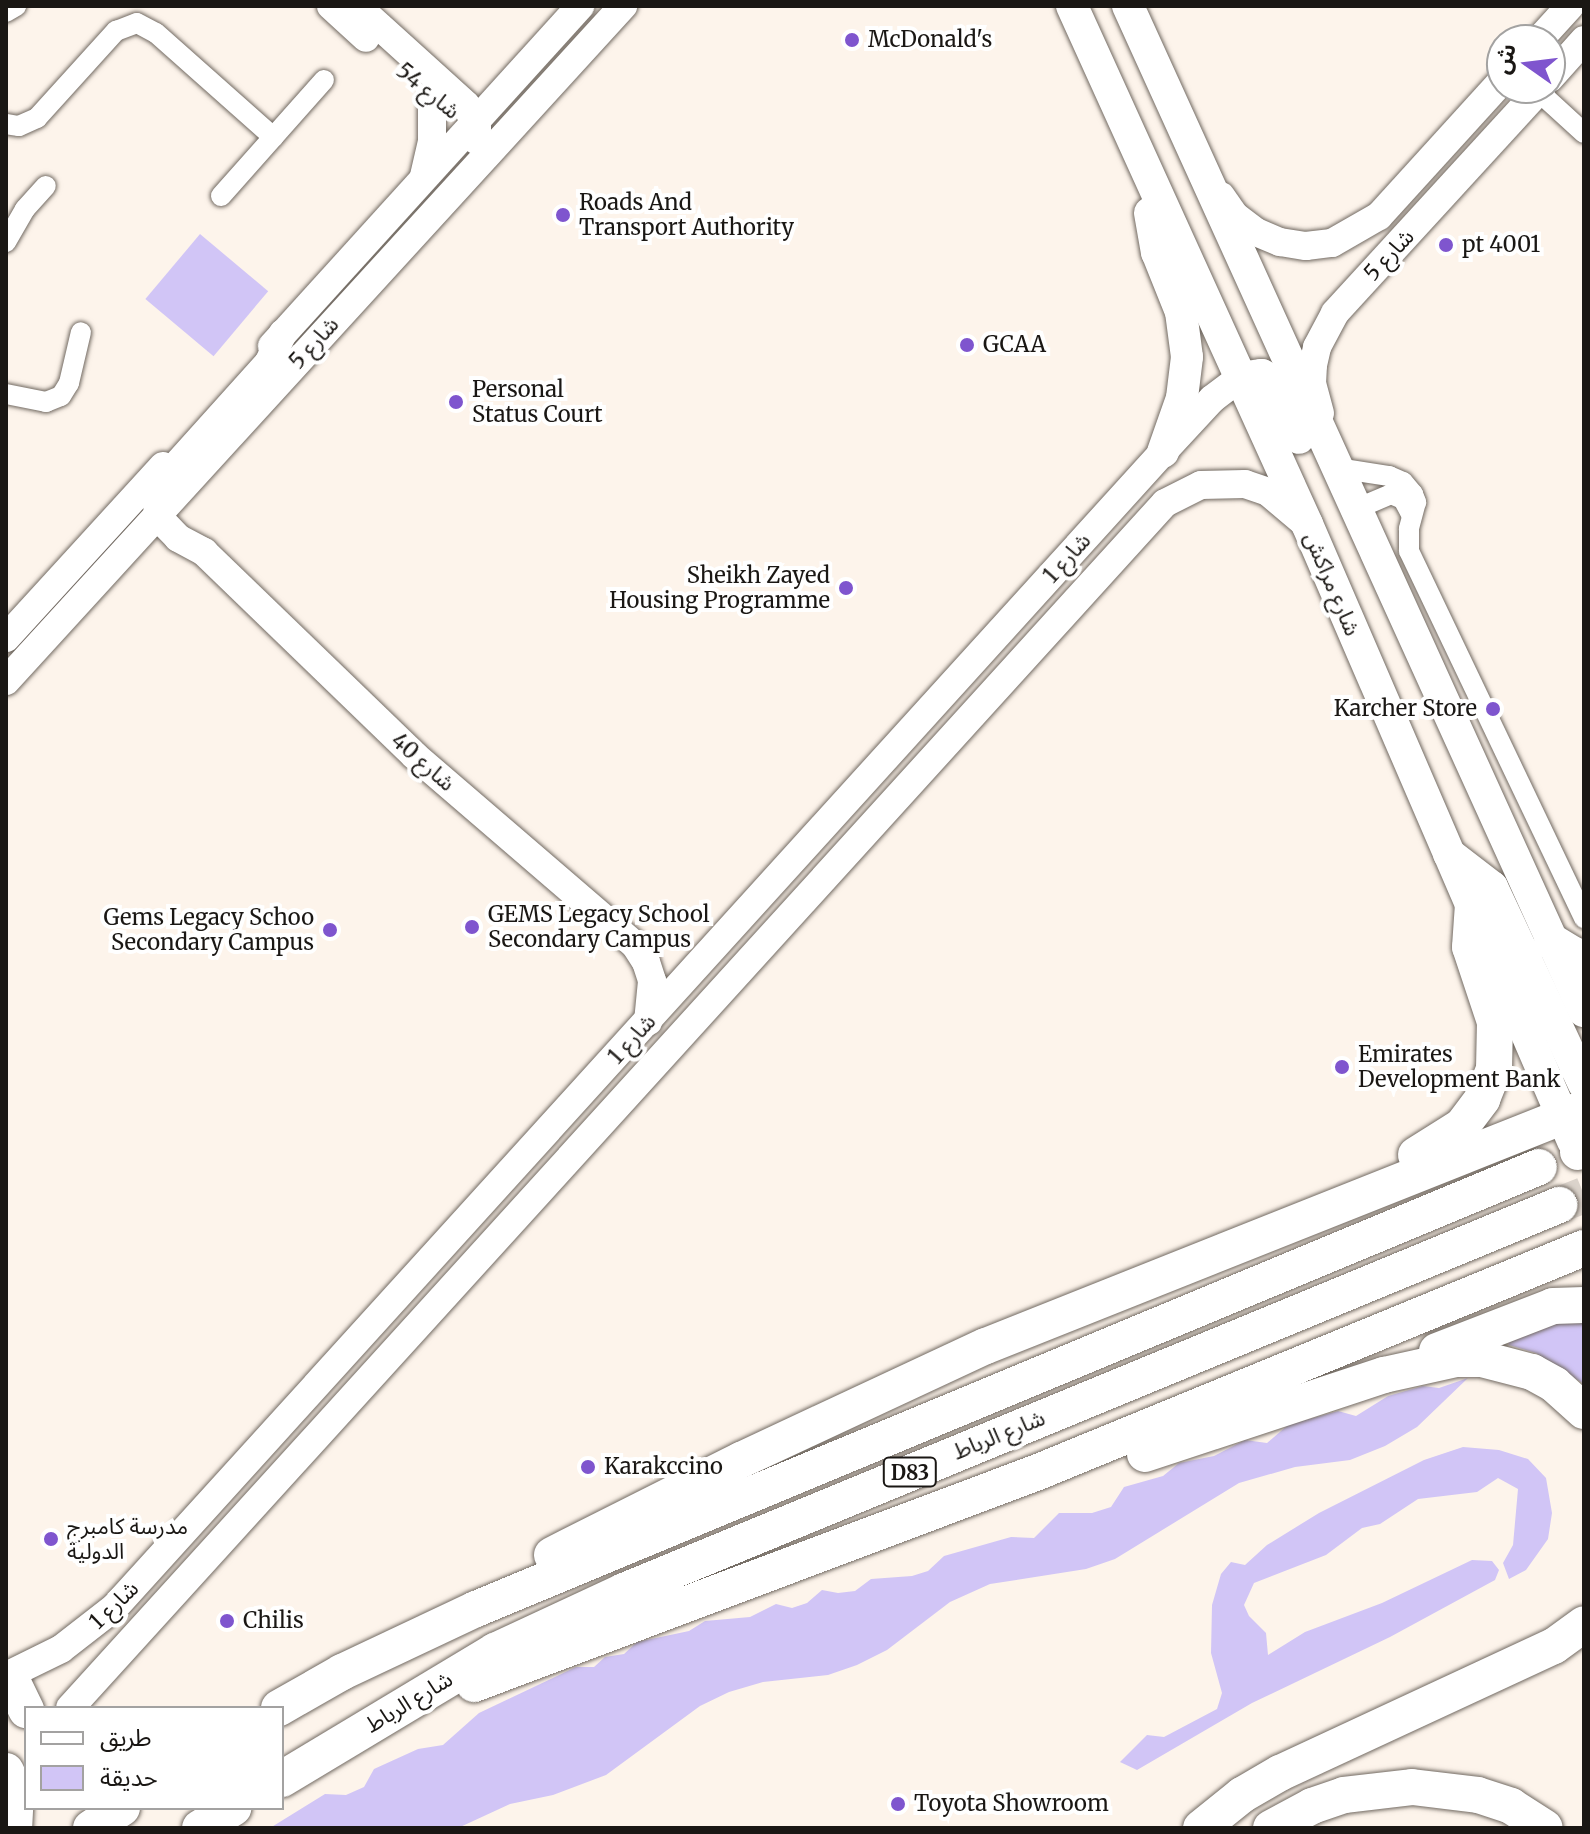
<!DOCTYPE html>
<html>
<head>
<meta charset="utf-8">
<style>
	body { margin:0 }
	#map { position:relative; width:1590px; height:1834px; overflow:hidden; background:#fdf4eb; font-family:Merriweather,"Noto Sans Arabic",serif }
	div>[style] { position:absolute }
	.green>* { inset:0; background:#d1c5f6; transform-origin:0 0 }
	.highway-tunnel>* { height:36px; margin-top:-18px; transform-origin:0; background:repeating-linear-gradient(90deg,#dbd3cb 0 36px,transparent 0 54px) }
	.roads { filter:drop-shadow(0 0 2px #716961) drop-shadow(0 0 2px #716961) }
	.street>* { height:20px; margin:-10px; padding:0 10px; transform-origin:10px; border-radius:10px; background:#fff }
	.secondary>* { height:28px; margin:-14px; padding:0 14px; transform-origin:14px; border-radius:14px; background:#fff }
	.primary>* { height:32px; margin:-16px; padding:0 16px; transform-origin:16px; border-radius:16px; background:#fff }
	.highway>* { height:36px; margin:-18px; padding:0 18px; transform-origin:18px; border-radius:18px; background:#fff }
	.dots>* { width:22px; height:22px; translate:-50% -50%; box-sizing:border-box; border:4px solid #fff; border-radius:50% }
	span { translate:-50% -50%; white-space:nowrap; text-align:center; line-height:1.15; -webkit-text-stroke:8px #fff; paint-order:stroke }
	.shield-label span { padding:2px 6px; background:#fff; border:2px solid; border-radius:6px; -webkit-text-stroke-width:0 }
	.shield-label { font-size:20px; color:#1a1714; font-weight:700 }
	.poi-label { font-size:22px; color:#1a1714 }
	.left { translate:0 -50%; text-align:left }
	.right { translate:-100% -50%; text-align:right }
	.street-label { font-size:22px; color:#1a1714 }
	.frame { position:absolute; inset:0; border:8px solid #1a1714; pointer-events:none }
	.legend { position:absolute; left:24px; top:1706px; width:260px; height:104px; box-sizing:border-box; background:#fff; border:2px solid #a3a2a1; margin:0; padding:10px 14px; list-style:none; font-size:24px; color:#1a1714 }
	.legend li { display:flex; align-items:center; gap:16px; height:40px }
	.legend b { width:40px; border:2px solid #a3a2a1 }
	.north { position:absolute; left:1486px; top:24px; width:80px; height:80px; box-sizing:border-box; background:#fff; border:2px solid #a3a2a1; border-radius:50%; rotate:284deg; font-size:22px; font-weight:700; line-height:32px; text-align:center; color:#1a1714 }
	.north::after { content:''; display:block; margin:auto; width:28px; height:36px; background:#7f55ce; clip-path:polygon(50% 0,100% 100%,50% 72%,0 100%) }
</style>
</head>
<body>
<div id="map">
	<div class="green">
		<i style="left:200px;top:234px;width:89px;height:85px;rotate:40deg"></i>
		<i style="clip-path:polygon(1558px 1320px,1584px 1322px,1584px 1384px,1536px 1353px,1509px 1345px,1507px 1339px)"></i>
		<i style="clip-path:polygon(1468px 1378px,1417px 1427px,1385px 1446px,1350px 1460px,1295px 1467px,1239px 1483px,1115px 1559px,1086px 1569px,990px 1584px,950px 1602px,887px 1650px,857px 1665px,828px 1675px,763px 1682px,729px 1692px,700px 1706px,606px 1775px,553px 1795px,510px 1804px,458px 1828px,270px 1828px,325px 1794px,346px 1795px,364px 1787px,374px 1769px,418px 1749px,443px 1745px,479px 1713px,576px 1667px,594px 1667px,605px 1657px,624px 1654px,637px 1642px,689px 1631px,705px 1621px,750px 1617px,776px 1604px,792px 1608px,807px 1603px,822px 1590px,838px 1593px,855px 1591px,871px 1579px,912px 1576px,928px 1571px,944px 1556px,1011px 1537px,1034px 1538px,1059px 1513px,1092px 1513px,1111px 1507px,1124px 1487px,1163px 1476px,1179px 1463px,1214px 1456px,1245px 1440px,1267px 1443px,1288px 1425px,1338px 1411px,1356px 1416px,1388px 1396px,1423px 1386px,1439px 1388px)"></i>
		<i style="clip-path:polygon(1463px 1447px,1499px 1450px,1528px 1459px,1546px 1478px,1552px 1513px,1548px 1539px,1526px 1570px,1509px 1579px,1503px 1563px,1513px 1545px,1518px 1489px,1498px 1478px,1477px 1492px,1418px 1499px,1380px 1524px,1362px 1528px,1326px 1555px,1254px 1583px,1244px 1605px,1249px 1616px,1266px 1633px,1268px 1655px,1305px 1632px,1382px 1603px,1472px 1560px,1492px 1561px,1499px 1570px,1495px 1580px,1390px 1637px,1252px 1703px,1137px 1770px,1120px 1762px,1147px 1735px,1164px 1737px,1217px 1709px,1222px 1693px,1211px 1653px,1212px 1605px,1221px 1574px,1231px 1562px,1245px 1565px,1267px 1545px,1319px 1513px,1424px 1460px)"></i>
	</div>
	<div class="highway-tunnel">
		<i style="left:1559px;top:1205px;width:27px;rotate:-22deg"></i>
	</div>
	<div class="roads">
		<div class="street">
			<i style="left:6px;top:12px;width:12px;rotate:-31deg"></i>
			<i style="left:1538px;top:91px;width:62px;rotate:42.4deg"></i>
			<i style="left:6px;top:124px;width:13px;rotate:9deg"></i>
			<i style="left:19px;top:126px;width:20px;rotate:-24deg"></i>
			<i style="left:37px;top:118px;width:118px;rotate:-47.8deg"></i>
			<i style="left:116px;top:31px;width:22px;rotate:-21deg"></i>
			<i style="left:137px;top:23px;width:21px;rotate:28deg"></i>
			<i style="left:156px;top:33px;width:157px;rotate:41.6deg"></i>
			<i style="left:221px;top:196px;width:155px;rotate:-48.4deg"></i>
			<i style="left:6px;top:242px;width:38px;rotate:-60deg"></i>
			<i style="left:25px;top:209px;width:31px;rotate:-48deg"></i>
			<i style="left:6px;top:394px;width:41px;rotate:11.3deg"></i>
			<i style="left:46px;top:402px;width:16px;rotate:-22deg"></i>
			<i style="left:61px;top:396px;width:15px;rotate:-58deg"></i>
			<i style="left:69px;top:383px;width:52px;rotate:-76.8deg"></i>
			<i style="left:1337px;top:468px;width:53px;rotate:8.7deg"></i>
			<i style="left:1389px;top:476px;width:15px;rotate:23deg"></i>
			<i style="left:1403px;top:482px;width:16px;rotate:50deg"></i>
			<i style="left:1413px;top:494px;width:9px;rotate:69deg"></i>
			<i style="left:1416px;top:502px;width:28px;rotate:105deg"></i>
			<i style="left:1409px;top:529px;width:22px;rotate:90deg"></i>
			<i style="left:1409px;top:551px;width:407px;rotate:64.5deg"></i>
			<i style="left:1356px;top:509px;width:38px;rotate:-23deg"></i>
			<i style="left:1391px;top:494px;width:13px;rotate:23deg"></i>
			<i style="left:1403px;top:499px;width:17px;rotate:62deg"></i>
		</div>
		<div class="secondary">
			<i style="left:331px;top:6px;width:47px;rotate:42.4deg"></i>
			<i style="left:357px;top:6px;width:147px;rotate:42.2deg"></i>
			<i style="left:466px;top:105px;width:25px;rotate:64deg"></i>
			<i style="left:477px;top:128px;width:12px;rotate:95deg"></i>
			<i style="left:1539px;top:40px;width:46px;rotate:-47.6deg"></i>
			<i style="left:1550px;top:78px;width:51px;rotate:-48.2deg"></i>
			<i style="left:424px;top:176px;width:36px;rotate:-77deg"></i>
			<i style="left:432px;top:141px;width:43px;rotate:-90deg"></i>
			<i style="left:1221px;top:196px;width:24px;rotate:55deg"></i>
			<i style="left:1235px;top:216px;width:26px;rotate:37deg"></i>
			<i style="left:1256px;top:232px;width:26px;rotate:23deg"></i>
			<i style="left:1280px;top:242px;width:26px;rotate:9deg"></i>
			<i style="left:1306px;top:246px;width:26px;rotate:-7deg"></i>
			<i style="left:1332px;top:243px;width:54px;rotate:-29.9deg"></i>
			<i style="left:1379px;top:216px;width:183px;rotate:-47.7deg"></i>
			<i style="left:283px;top:333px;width:32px;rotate:116deg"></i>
			<i style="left:269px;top:362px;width:145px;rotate:131.9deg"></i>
			<i style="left:172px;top:470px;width:35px;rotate:115deg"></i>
			<i style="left:157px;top:502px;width:15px;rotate:86deg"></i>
			<i style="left:158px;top:517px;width:29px;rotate:46deg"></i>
			<i style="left:178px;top:538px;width:30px;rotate:28deg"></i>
			<i style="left:204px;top:552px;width:292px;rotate:44deg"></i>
			<i style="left:414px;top:755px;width:291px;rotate:40.7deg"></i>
			<i style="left:635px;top:945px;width:20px;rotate:57deg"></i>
			<i style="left:646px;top:962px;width:20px;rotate:72deg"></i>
			<i style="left:652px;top:981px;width:41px;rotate:95.6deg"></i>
			<i style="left:272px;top:346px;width:459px;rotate:-47.8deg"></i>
			<i style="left:1320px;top:413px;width:30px;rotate:-105deg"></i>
			<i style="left:1312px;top:384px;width:19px;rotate:-87deg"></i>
			<i style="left:1313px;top:365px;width:18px;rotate:-77deg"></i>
			<i style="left:1317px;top:347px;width:38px;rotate:-62deg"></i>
			<i style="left:1335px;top:313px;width:305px;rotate:-47.5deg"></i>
			<i style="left:6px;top:638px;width:233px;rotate:-47.6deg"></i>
			<i style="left:6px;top:681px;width:915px;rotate:-47.57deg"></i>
			<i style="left:6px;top:1676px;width:61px;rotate:-26.1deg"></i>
			<i style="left:61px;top:1649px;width:68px;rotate:-37.9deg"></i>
			<i style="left:115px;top:1607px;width:1560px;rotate:-47.78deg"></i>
			<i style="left:1163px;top:452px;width:72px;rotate:-47.2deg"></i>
			<i style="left:1212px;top:399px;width:35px;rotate:-37deg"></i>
			<i style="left:70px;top:1708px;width:1628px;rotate:-47.74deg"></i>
			<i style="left:1165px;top:503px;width:40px;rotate:-26.6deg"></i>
			<i style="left:1201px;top:485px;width:44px;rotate:-1.3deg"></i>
			<i style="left:1245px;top:484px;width:24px;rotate:19deg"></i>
			<i style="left:1268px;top:492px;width:50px;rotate:40.1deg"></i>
		</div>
		<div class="primary">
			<i style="left:1072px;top:6px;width:569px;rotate:65.6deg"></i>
			<i style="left:1307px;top:524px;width:672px;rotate:66.68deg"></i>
			<i style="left:1128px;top:6px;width:1104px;rotate:65.59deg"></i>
			<i style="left:1150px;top:213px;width:40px;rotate:80deg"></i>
			<i style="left:1157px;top:252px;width:65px;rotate:68.2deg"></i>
			<i style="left:1181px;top:312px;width:45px;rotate:82.4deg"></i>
			<i style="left:1187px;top:357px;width:41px;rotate:97deg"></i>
			<i style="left:1182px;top:398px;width:57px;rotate:109.4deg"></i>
			<i style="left:1240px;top:378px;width:22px;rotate:-8deg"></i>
			<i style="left:1262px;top:375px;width:13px;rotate:39deg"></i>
			<i style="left:1272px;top:383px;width:61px;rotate:63.9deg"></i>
			<i style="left:1449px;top:854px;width:54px;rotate:37.5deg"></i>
			<i style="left:1492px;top:887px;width:217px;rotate:65deg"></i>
		</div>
		<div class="highway">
			<i style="left:1552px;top:942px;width:26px;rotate:31deg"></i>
			<i style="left:1574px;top:955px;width:18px;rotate:56deg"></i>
			<i style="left:1578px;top:1152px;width:16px;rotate:-68deg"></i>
			<i style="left:1416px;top:1155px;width:54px;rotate:-32.2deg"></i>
			<i style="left:1462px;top:1126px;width:34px;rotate:-53deg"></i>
			<i style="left:1482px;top:1099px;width:32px;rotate:-68deg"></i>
			<i style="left:1494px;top:1069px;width:47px;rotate:-88.8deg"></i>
			<i style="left:1495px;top:1022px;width:79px;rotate:-108.4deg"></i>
			<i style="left:1470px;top:947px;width:39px;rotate:-86deg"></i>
			<i style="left:1437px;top:1351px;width:124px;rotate:-21.2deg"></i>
			<i style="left:1553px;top:1306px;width:31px;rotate:-2deg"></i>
			<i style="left:1145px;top:1454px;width:252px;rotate:-18.3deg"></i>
			<i style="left:1384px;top:1375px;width:74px;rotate:-12.5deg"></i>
			<i style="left:1456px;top:1359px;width:26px"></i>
			<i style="left:1482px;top:1359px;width:52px;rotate:14.6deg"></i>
			<i style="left:1532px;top:1372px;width:26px;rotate:29deg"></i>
			<i style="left:1555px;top:1385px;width:39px;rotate:42deg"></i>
			<i style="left:552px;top:1555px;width:212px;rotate:-26.7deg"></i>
			<i style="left:741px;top:1460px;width:270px;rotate:-25deg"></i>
			<i style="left:986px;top:1346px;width:644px;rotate:-21.7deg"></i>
			<i style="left:6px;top:1680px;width:9px;rotate:32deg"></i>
			<i style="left:14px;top:1685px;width:28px;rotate:64deg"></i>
			<i style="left:474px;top:1684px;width:603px;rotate:-20.6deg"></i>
			<i style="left:1038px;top:1472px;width:590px;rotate:-22.31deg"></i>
			<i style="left:279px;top:1708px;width:73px;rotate:-29.7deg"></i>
			<i style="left:342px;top:1672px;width:148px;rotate:-25.2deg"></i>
			<i style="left:476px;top:1609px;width:1151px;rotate:-22.58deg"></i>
			<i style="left:6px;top:1771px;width:23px;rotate:65deg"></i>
			<i style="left:16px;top:1792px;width:36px;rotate:93deg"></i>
			<i style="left:282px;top:1779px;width:249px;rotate:-31deg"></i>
			<i style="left:495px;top:1651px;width:142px;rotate:-24.9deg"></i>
			<i style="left:624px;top:1591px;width:1012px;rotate:-22.43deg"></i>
			<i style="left:91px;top:1828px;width:37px;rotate:-33deg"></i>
			<i style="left:200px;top:1828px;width:39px;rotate:-31deg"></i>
			<i style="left:1201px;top:1828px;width:53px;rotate:-38.8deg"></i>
			<i style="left:1242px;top:1795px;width:44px;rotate:-30.1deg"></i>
			<i style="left:1280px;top:1773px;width:302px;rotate:-24.9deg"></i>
			<i style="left:1554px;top:1646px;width:37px;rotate:-36deg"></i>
			<i style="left:1271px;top:1828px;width:47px;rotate:-28.2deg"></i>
			<i style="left:1312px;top:1806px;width:34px;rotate:-19deg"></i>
			<i style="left:1344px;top:1795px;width:68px;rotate:-6.7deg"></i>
			<i style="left:1412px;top:1787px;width:66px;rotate:6.9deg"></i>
			<i style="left:1478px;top:1795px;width:35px;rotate:18deg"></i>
			<i style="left:1511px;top:1806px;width:40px;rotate:32.9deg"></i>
		</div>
	</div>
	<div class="dots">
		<i style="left:852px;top:40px;background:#7f55ce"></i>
		<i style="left:563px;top:215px;background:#7f55ce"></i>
		<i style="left:1446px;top:245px;background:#7f55ce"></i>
		<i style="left:967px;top:345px;background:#7f55ce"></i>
		<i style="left:456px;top:402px;background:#7f55ce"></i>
		<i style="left:846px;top:588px;background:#7f55ce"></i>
		<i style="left:1493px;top:709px;background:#7f55ce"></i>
		<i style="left:472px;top:927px;background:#7f55ce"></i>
		<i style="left:330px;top:930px;background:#7f55ce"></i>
		<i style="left:1342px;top:1067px;background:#7f55ce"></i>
		<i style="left:588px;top:1467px;background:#7f55ce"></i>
		<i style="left:51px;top:1539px;background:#7f55ce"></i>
		<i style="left:227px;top:1621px;background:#7f55ce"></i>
		<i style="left:898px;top:1804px;background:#7f55ce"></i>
	</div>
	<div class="shield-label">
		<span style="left:910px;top:1472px">D83</span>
	</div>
	<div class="poi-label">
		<span class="left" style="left:868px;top:40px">McDonald's</span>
		<span class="left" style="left:579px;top:215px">Roads And<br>Transport Authority</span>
		<span class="left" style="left:1462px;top:245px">pt 4001</span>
		<span class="left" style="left:983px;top:345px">GCAA</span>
		<span class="left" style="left:472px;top:402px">Personal<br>Status Court</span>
		<span class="right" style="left:830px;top:588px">Sheikh Zayed<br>Housing Programme</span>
		<span class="right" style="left:1477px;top:709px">Karcher Store</span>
		<span class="left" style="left:488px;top:927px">GEMS Legacy School<br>Secondary Campus</span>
		<span class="right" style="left:314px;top:930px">Gems Legacy Schoo<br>Secondary Campus</span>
		<span class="left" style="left:1358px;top:1067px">Emirates<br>Development Bank</span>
		<span class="left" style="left:604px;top:1467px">Karakccino</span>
		<span class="left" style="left:67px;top:1539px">مدرسة كامبرج<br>الدولية</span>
		<span class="left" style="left:243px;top:1621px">Chilis</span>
		<span class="left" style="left:914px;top:1804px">Toyota Showroom</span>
	</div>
	<div class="street-label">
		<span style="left:428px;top:91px;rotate:39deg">شارع 54</span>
		<span style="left:1389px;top:255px;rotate:-47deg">شارع 5</span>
		<span style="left:314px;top:343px;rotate:-48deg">شارع 5</span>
		<span style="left:1067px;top:558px;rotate:-48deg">شارع 1</span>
		<span style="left:1332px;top:584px;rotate:67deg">شارع مراكش</span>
		<span style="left:423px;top:762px;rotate:41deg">شارع 40</span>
		<span style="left:632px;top:1039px;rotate:-48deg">شارع 1</span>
		<span style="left:999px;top:1435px;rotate:-22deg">شارع الرباط</span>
		<span style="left:114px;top:1605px;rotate:-44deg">شارع 1</span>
		<span style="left:409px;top:1702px;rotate:-31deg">شارع الرباط</span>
	</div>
	<div class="frame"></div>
	<ul class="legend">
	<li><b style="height:10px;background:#fff"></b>طريق</li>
	<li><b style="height:22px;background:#d1c5f6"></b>حديقة</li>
	</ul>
	<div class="north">ش</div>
</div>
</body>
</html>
